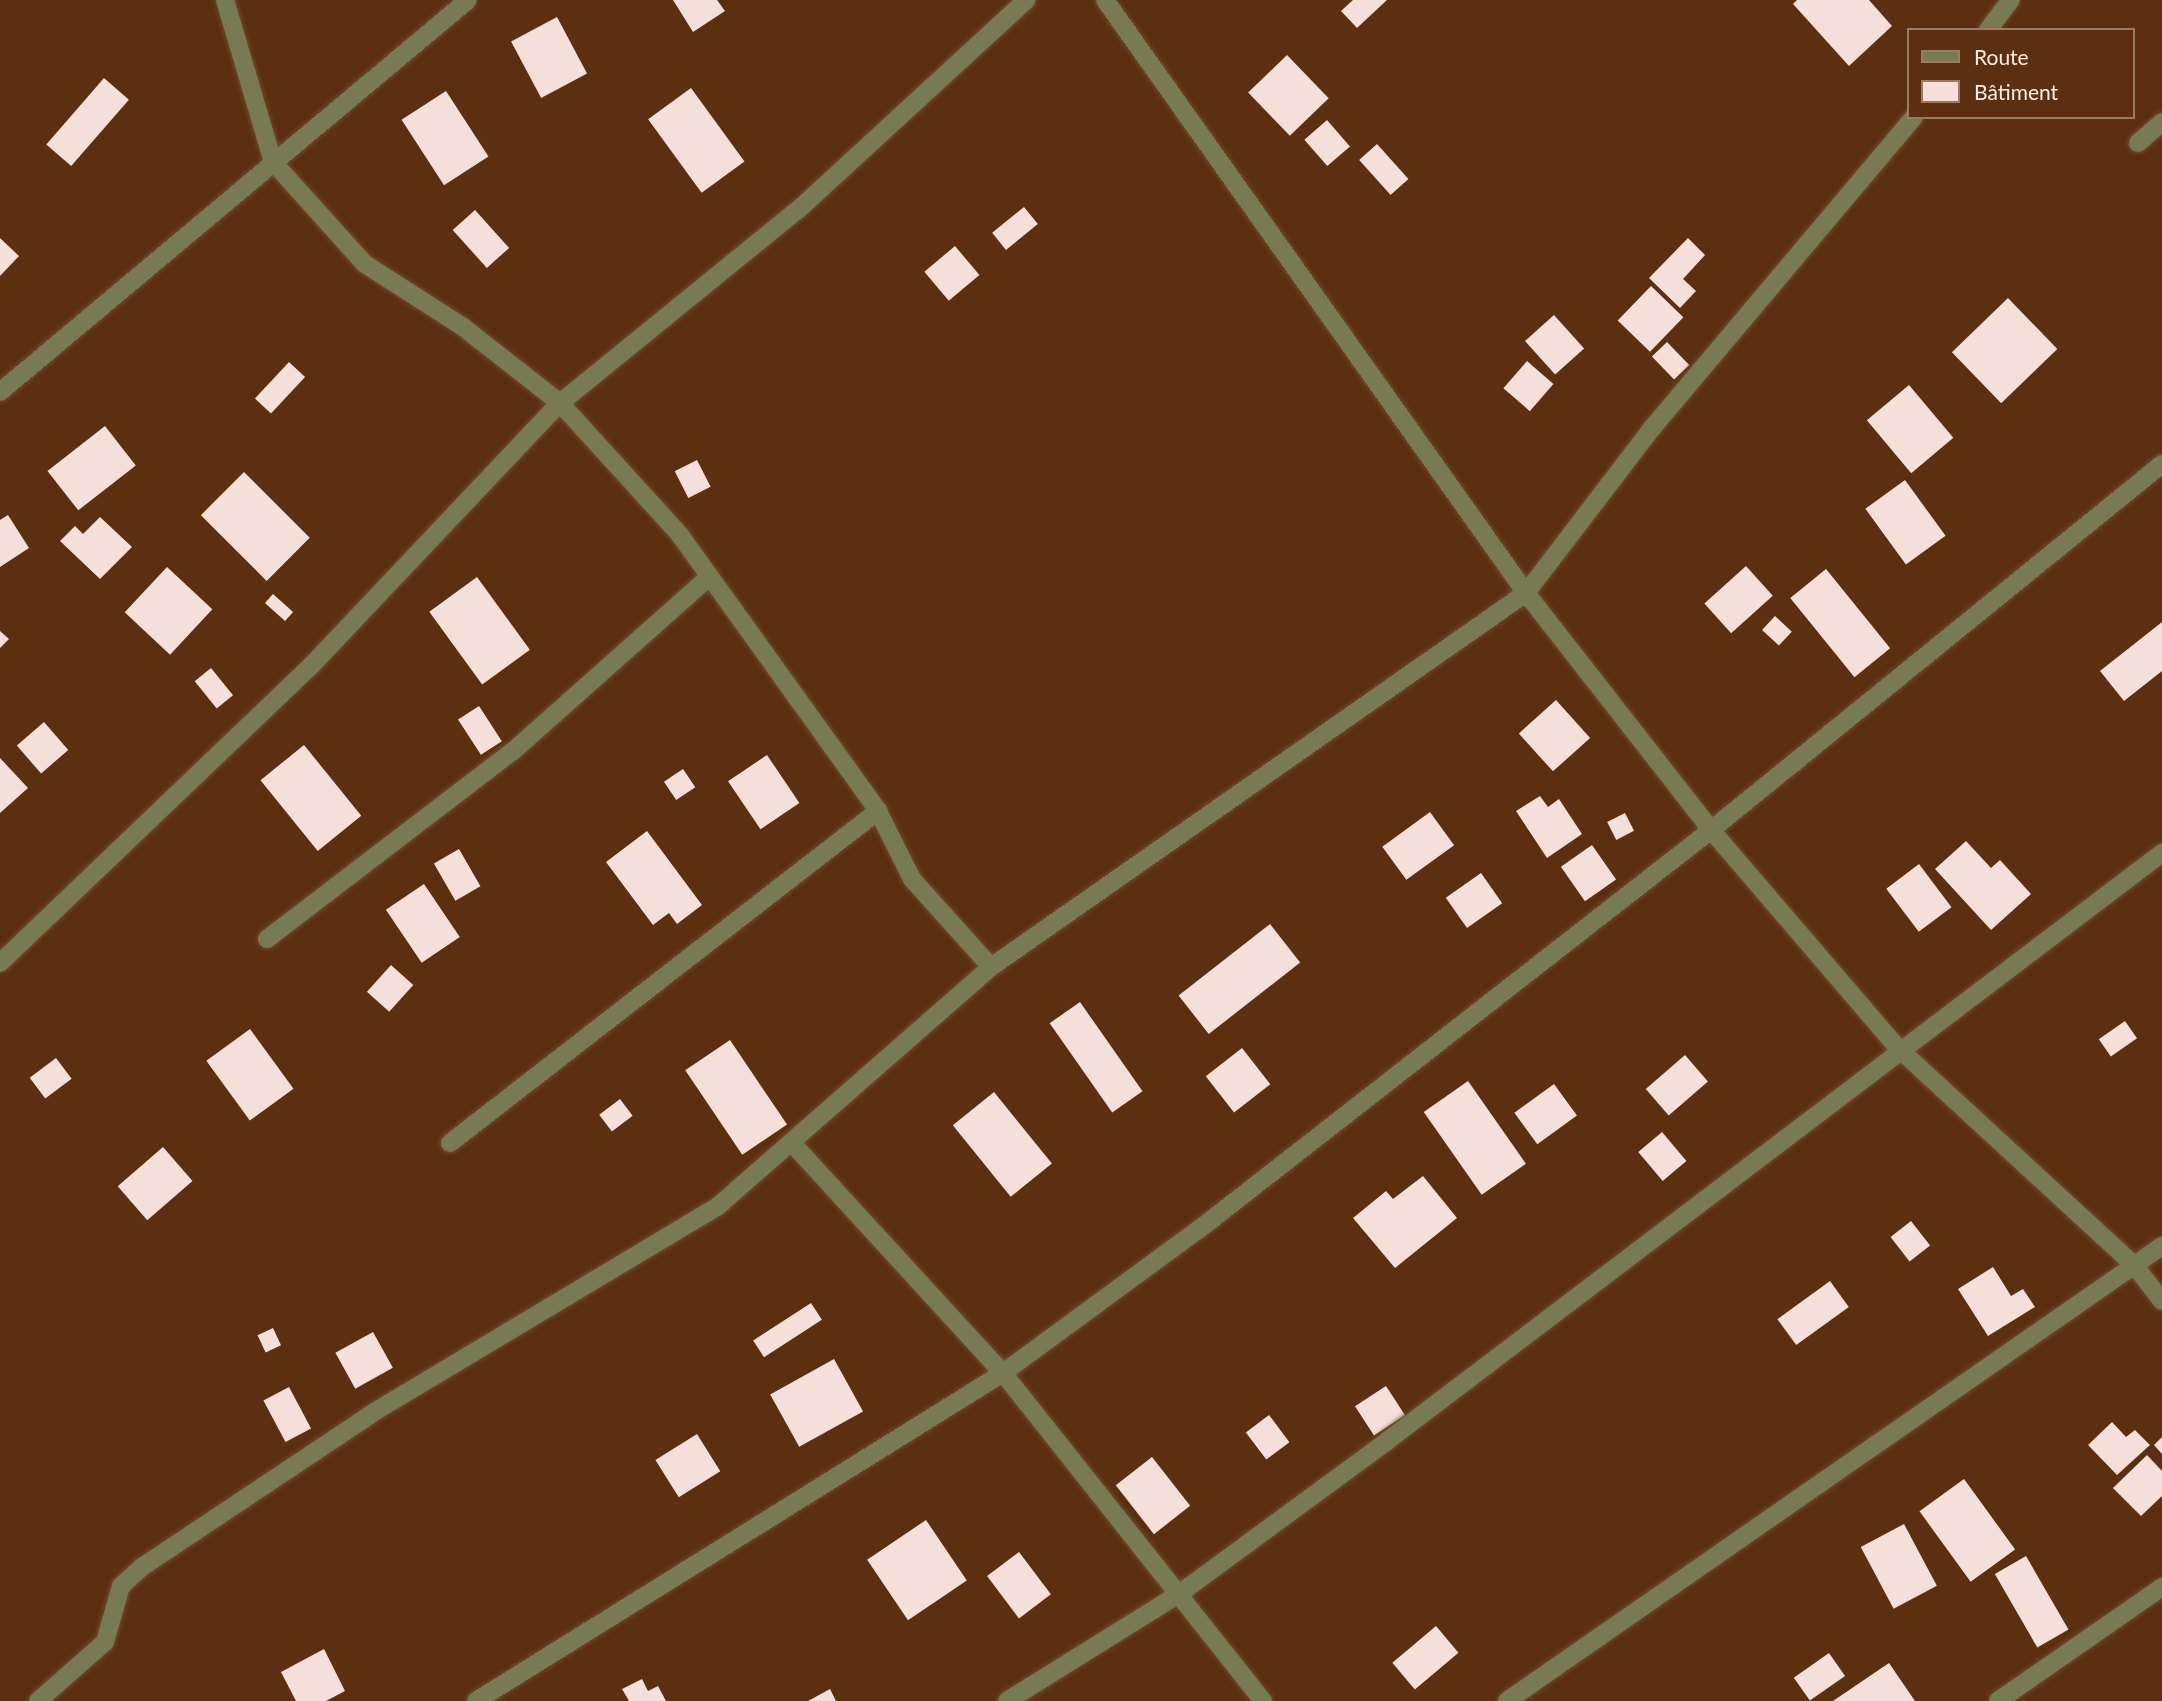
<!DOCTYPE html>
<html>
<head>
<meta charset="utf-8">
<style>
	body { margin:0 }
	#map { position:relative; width:2162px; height:1701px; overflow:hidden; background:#5b2f10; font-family:Lato,sans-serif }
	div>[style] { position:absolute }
	.building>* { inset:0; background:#f5dfdb; transform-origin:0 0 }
	.roads { filter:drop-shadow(0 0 2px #724a2e) drop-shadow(0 0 2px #724a2e) }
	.minor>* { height:18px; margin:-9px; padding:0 9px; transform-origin:9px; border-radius:9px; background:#777a53 }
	span { translate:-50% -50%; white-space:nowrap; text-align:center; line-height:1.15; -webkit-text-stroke:7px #5b2f10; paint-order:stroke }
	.legend { position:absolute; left:1907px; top:28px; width:228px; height:91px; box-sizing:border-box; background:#5b2f10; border:2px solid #9c7b64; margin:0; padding:9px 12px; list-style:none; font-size:21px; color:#feede3 }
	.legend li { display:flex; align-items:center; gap:14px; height:35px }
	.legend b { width:35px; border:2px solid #9c7b64 }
</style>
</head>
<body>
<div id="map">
	<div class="building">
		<i style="clip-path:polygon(673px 0,717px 0,725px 11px,693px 32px)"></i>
		<i style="clip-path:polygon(1353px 0,1387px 0,1357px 28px,1341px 11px)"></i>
		<i style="clip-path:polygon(1797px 0,1869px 0,1892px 26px,1849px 66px,1793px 4px)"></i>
		<i style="left:557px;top:17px;width:64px;height:52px;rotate:62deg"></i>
		<i style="left:1287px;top:55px;width:60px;height:54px;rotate:46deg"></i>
		<i style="left:104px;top:78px;width:33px;height:88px;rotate:41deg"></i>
		<i style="left:691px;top:88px;width:91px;height:53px;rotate:54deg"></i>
		<i style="left:446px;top:91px;width:78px;height:53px;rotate:57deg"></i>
		<i style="left:1327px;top:120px;width:35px;height:30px;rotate:49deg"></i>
		<i style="left:1377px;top:144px;width:47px;height:24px;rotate:48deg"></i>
		<i style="left:1024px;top:207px;width:22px;height:41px;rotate:51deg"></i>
		<i style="left:475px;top:210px;width:51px;height:30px;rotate:48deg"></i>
		<i style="clip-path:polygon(0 238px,19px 256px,0 276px)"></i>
		<i style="clip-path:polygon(1688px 238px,1705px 255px,1683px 279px,1696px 291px,1680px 308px,1649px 278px)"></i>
		<i style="left:955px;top:246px;width:38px;height:40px;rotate:50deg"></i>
		<i style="left:1651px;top:286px;width:45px;height:48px;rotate:44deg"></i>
		<i style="left:2008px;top:298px;width:71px;height:78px;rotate:46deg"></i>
		<i style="left:1554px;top:315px;width:45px;height:39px;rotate:48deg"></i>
		<i style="left:1667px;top:342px;width:32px;height:21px;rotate:46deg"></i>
		<i style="left:1527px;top:361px;width:35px;height:36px;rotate:41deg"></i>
		<i style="left:289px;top:362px;width:22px;height:50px;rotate:43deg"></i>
		<i style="left:1909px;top:385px;width:69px;height:55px;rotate:50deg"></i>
		<i style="left:105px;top:426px;width:50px;height:73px;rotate:52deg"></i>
		<i style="left:697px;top:460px;width:30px;height:25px;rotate:63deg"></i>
		<i style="left:244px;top:472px;width:93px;height:61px;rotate:45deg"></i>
		<i style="left:1905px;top:480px;width:69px;height:49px;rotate:54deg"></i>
		<i style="clip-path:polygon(8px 515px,29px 548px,0 567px,0 520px)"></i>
		<i style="clip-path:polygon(100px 517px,132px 547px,100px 579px,60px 541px,75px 526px,83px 534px)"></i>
		<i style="left:1746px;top:566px;width:40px;height:56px;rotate:48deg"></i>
		<i style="left:167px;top:567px;width:62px;height:62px;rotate:43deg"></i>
		<i style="left:1826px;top:569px;width:102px;height:46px;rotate:51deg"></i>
		<i style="left:477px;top:577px;width:90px;height:59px;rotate:54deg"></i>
		<i style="left:273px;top:594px;width:27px;height:12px;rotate:42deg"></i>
		<i style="left:1775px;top:616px;width:23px;height:19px;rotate:43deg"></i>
		<i style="clip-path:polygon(2162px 622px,2162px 671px,2124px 701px,2100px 671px)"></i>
		<i style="clip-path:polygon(0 631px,9px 639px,0 648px)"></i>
		<i style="left:211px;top:668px;width:35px;height:21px;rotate:51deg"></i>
		<i style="left:1556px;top:700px;width:51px;height:50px;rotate:48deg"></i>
		<i style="left:479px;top:706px;width:42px;height:25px;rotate:57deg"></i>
		<i style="left:44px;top:722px;width:37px;height:36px;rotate:49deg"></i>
		<i style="left:304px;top:745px;width:91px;height:56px;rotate:51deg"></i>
		<i style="left:767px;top:755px;width:58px;height:47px;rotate:56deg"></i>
		<i style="clip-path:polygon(0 758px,28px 788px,0 813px)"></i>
		<i style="left:683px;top:769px;width:22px;height:23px;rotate:56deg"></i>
		<i style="clip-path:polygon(1540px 796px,1548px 807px,1559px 799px,1582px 834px,1547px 858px,1516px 811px)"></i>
		<i style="left:1430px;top:812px;width:41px;height:59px;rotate:54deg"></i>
		<i style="left:1625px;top:813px;width:20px;height:20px;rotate:63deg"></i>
		<i style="clip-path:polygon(647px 831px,702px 905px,677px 924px,669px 913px,653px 925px,606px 862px)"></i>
		<i style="clip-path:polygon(1966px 841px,1991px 868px,2000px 860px,2031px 894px,1991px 930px,1935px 869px)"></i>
		<i style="left:1592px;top:845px;width:42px;height:38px;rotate:55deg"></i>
		<i style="left:459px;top:849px;width:43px;height:29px;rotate:60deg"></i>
		<i style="left:1919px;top:864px;width:54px;height:41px;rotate:53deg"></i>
		<i style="left:1481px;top:873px;width:37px;height:43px;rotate:55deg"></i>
		<i style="left:424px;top:884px;width:64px;height:46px;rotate:56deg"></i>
		<i style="left:1270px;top:924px;width:49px;height:116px;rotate:52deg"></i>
		<i style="left:391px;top:965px;width:30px;height:36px;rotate:42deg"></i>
		<i style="left:1080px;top:1002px;width:109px;height:37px;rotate:55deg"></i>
		<i style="left:2125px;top:1021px;width:21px;height:32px;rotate:55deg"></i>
		<i style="left:250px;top:1029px;width:74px;height:54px;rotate:54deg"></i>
		<i style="left:730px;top:1040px;width:102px;height:54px;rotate:56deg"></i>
		<i style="left:1242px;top:1048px;width:46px;height:46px;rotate:52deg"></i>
		<i style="left:1685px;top:1055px;width:35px;height:52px;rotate:49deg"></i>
		<i style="left:56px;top:1058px;width:26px;height:33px;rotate:53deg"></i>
		<i style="left:1468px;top:1081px;width:101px;height:54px;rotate:55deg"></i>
		<i style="left:1554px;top:1084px;width:39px;height:49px;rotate:54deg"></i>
		<i style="left:994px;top:1092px;width:92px;height:53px;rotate:51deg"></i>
		<i style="left:620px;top:1099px;width:21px;height:26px;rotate:53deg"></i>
		<i style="left:1662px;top:1132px;width:38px;height:31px;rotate:50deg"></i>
		<i style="left:163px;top:1147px;width:45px;height:60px;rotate:49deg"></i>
		<i style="clip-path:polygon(1423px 1176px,1457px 1218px,1395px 1268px,1353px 1218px,1386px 1191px,1393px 1199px)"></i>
		<i style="left:1911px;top:1221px;width:31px;height:26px;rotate:52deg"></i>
		<i style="clip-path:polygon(1993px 1267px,2011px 1296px,2023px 1289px,2035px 1307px,1988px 1336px,1958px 1289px)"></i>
		<i style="left:1830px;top:1281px;width:32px;height:65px;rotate:54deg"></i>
		<i style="left:811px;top:1303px;width:20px;height:69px;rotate:57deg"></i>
		<i style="left:273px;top:1328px;width:19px;height:17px;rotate:65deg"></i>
		<i style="left:373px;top:1332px;width:41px;height:43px;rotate:61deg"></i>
		<i style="left:834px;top:1359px;width:60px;height:73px;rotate:61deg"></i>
		<i style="left:1386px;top:1386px;width:35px;height:37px;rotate:57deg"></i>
		<i style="left:289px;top:1387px;width:47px;height:29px;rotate:62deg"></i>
		<i style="left:1269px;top:1415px;width:34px;height:29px;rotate:53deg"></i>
		<i style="clip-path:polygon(2112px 1422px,2126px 1437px,2135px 1430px,2150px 1445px,2117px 1475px,2088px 1445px)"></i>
		<i style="left:697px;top:1434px;width:44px;height:49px;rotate:58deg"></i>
		<i style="clip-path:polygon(2162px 1437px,2162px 1454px,2154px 1445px)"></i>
		<i style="clip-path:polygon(2147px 1455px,2162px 1471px,2162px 1496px,2141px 1516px,2113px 1488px)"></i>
		<i style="left:1152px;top:1457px;width:62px;height:46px;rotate:52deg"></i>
		<i style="left:1964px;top:1479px;width:87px;height:55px;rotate:54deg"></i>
		<i style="left:926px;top:1520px;width:73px;height:71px;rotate:56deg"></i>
		<i style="left:1904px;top:1524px;width:70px;height:49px;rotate:62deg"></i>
		<i style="left:1019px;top:1552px;width:53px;height:40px;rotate:53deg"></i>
		<i style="left:2026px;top:1556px;width:85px;height:36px;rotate:60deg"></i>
		<i style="left:1436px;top:1626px;width:35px;height:57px;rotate:50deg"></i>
		<i style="clip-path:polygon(324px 1649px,345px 1691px,326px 1701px,296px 1701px,281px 1672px)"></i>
		<i style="left:1829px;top:1653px;width:28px;height:43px;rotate:55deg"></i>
		<i style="clip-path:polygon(1889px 1663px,1915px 1701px,1833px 1701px)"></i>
		<i style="clip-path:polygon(642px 1679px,648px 1691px,658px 1686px,666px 1701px,629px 1701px,622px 1689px)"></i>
		<i style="clip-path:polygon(830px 1689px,836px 1701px,808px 1701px)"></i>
	</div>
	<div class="roads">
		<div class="minor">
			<i style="left:225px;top:0;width:169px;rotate:73.5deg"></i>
			<i style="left:273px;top:162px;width:137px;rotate:48deg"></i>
			<i style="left:365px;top:264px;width:117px;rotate:32.7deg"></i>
			<i style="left:463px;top:327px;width:123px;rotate:38.1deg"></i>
			<i style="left:560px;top:403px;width:178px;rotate:47.7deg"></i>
			<i style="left:680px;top:535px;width:340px;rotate:54.3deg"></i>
			<i style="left:878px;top:811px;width:76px;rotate:63.4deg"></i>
			<i style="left:912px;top:879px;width:118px;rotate:48.1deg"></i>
			<i style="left:1105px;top:0;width:727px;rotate:54.63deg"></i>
			<i style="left:1526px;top:593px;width:301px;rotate:52deg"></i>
			<i style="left:1711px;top:830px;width:287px;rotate:49.4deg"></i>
			<i style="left:1898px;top:1048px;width:322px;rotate:42.6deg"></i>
			<i style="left:2135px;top:1266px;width:44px;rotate:52.4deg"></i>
			<i style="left:1988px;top:30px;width:38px;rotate:-53deg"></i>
			<i style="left:2138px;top:143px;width:32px;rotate:-41deg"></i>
			<i style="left:0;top:392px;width:610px;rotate:-39.95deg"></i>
			<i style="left:267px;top:939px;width:308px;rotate:-37.4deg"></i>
			<i style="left:512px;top:752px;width:262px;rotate:-41.6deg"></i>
			<i style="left:0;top:963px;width:429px;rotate:-43.7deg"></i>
			<i style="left:310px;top:667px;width:364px;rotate:-46.6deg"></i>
			<i style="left:560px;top:403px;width:308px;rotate:-39.1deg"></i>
			<i style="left:799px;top:209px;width:309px;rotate:-42.6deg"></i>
			<i style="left:791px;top:1142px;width:314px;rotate:47.5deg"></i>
			<i style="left:1003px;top:1373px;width:419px;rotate:51.6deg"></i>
			<i style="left:450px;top:1143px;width:542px;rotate:-37.8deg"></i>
			<i style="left:38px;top:1701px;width:89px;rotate:-41.4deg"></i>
			<i style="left:105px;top:1642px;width:58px;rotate:-74.1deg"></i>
			<i style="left:121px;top:1586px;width:28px;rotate:-42deg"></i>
			<i style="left:142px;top:1567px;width:279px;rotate:-33.7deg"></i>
			<i style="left:374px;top:1412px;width:401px;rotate:-30.9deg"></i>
			<i style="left:718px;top:1206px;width:363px;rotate:-41.2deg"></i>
			<i style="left:991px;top:967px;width:653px;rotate:-34.96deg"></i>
			<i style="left:1526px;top:593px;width:209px;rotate:-52.6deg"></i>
			<i style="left:1653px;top:427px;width:405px;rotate:-49.9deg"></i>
			<i style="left:476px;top:1701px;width:621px;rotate:-31.9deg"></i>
			<i style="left:1003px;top:1373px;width:258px;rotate:-36.3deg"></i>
			<i style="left:1211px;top:1220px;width:634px;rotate:-37.95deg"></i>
			<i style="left:1711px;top:830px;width:581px;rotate:-39.06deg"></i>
			<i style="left:1007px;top:1701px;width:203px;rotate:-31.9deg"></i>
			<i style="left:1179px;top:1594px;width:258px;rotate:-36.3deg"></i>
			<i style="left:1387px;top:1441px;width:973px;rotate:-37.19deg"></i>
			<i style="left:1507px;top:1701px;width:798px;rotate:-34.79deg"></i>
			<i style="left:1998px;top:1701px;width:200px;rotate:-34.8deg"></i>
		</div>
	</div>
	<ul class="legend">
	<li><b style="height:9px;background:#777a53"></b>Route</li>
	<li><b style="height:19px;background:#f5dfdb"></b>Bâtiment</li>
	</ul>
</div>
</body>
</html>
